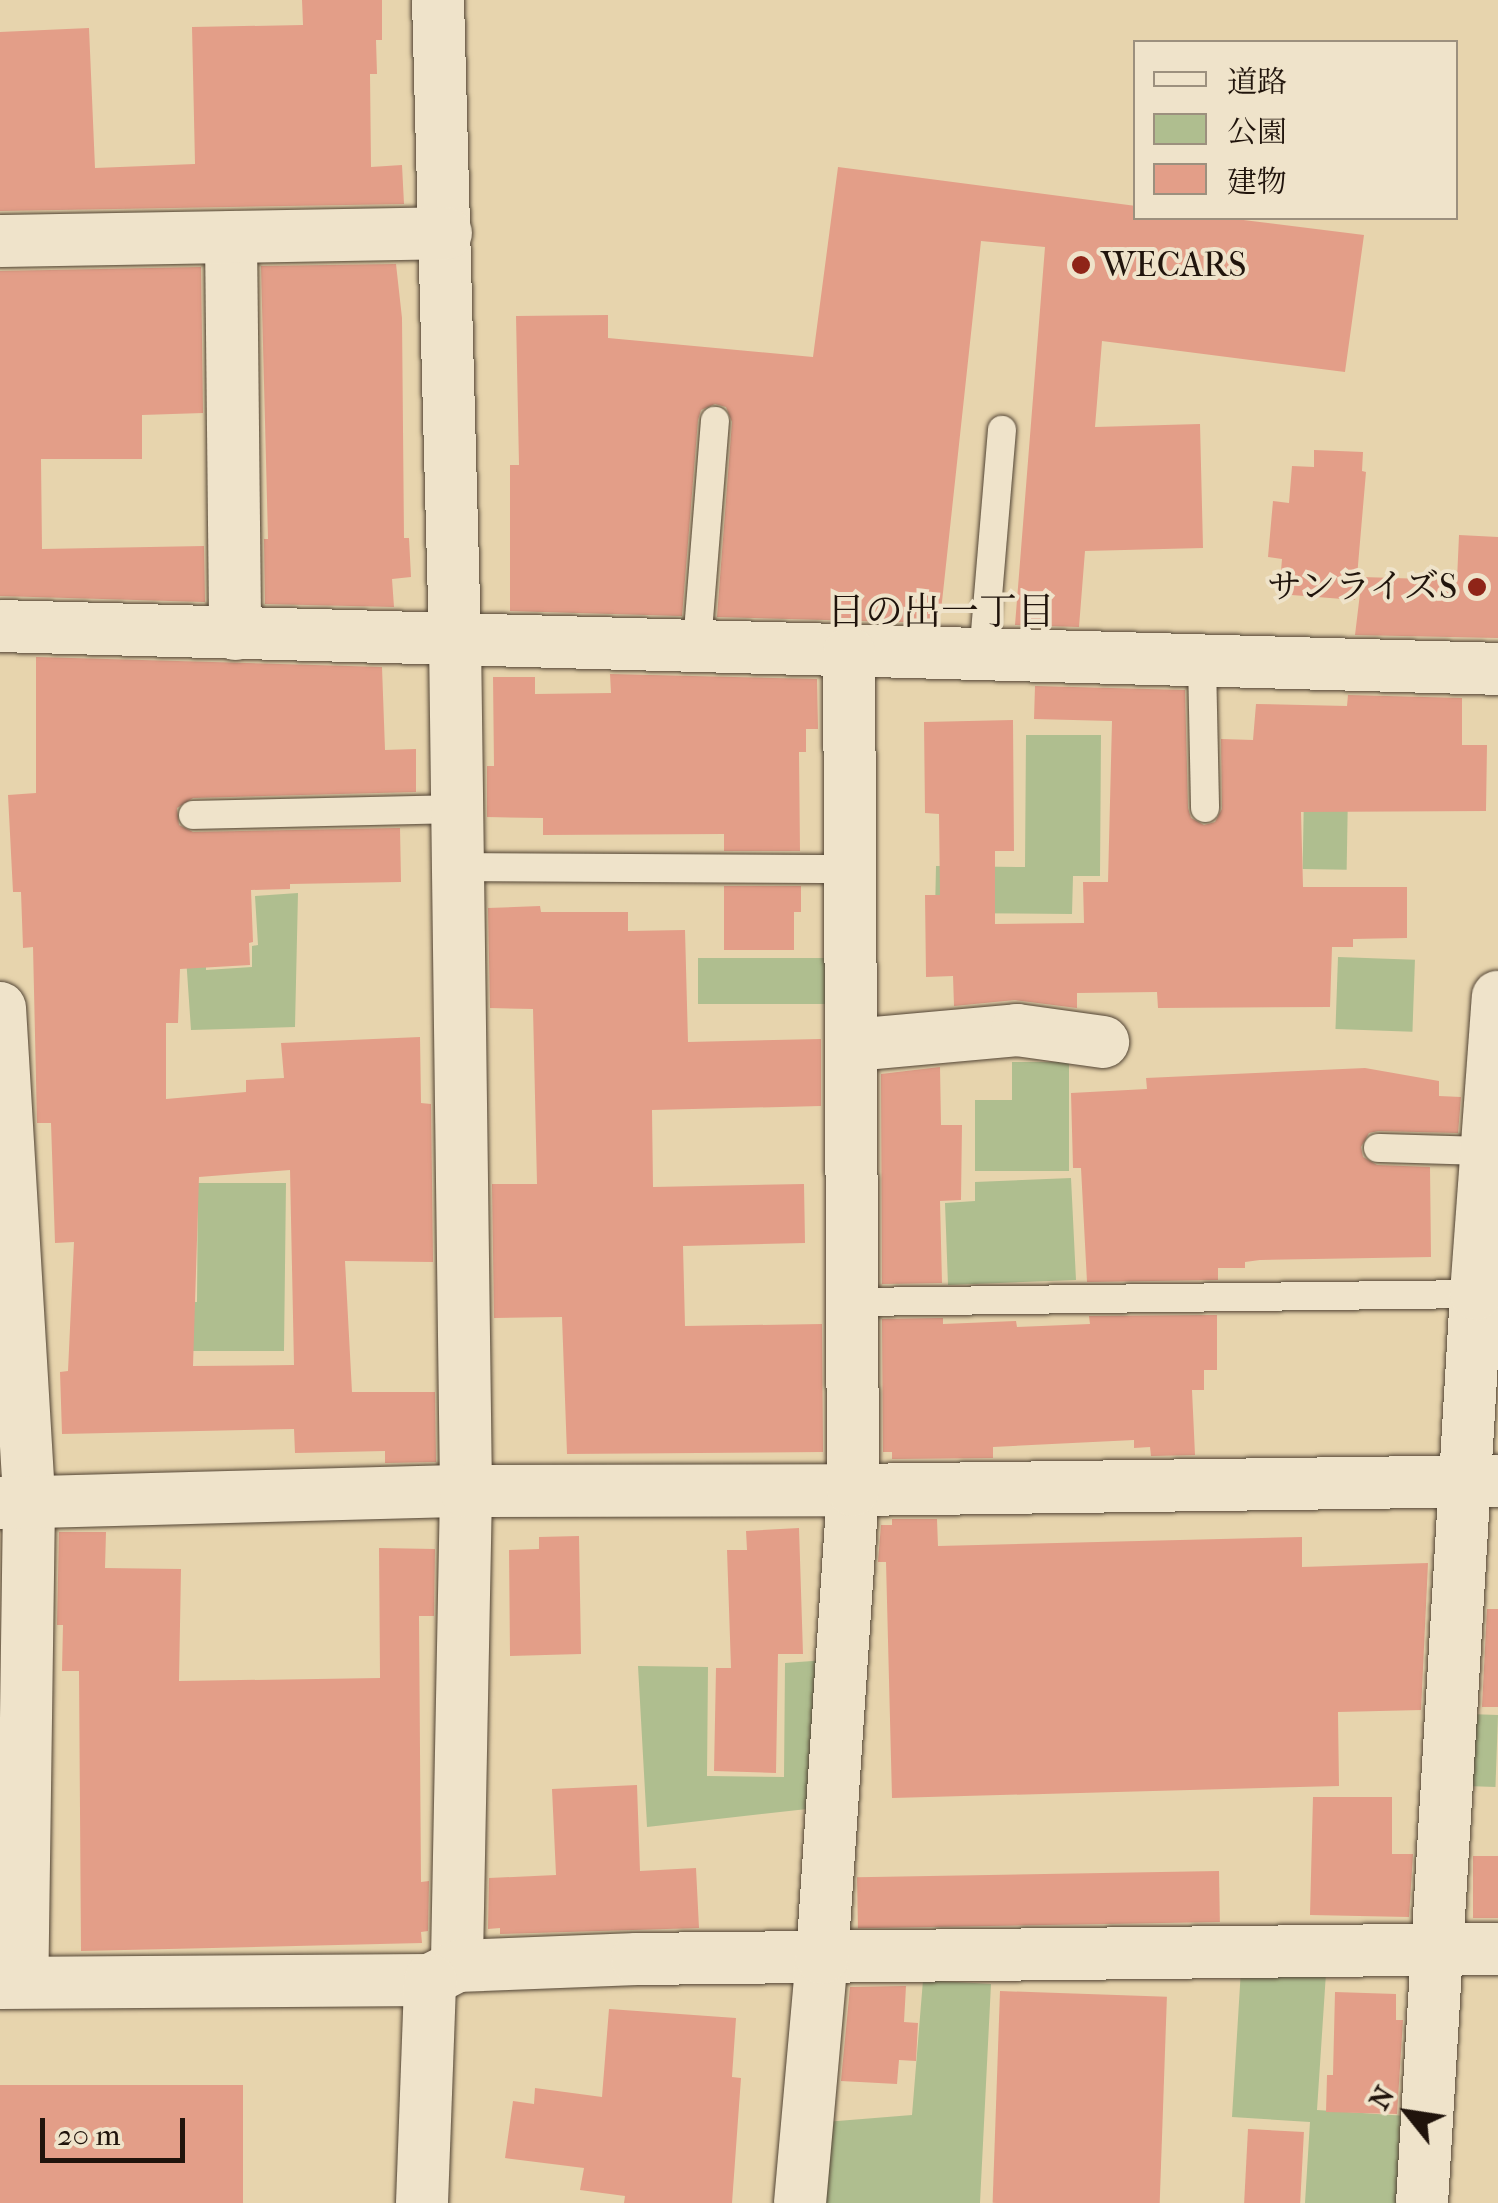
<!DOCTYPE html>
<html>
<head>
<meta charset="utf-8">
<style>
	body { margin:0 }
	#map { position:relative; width:1498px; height:2203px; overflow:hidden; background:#e7d4ad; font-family:"IM FELL French Canon","Noto Serif JP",serif }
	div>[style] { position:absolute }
	.green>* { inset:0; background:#afbe8f; transform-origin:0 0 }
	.building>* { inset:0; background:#e39e88; transform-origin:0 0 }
	.roads { filter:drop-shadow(0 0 2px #524434) drop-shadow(0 0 2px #524434) }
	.service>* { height:28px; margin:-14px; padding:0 14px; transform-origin:14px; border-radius:14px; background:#efe3ca }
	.minor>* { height:52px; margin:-26px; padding:0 26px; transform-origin:26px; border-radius:26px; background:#efe3ca }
	.dots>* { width:28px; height:28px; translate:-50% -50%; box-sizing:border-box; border:5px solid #efe3ca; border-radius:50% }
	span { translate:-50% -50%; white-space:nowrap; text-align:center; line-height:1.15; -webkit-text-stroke:8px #efe3ca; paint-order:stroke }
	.poi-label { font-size:35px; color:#20140c }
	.left { translate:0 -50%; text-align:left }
	.right { translate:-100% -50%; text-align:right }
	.neighbourhood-label { font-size:38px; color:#20140c }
	.legend { position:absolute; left:1133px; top:40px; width:325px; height:180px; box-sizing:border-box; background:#efe3ca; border:2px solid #9c907e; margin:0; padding:12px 18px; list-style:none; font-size:30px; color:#20140c }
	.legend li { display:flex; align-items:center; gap:20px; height:50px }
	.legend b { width:50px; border:2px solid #9c907e }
	.north { position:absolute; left:1358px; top:2063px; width:100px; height:100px; -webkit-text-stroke:8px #efe3ca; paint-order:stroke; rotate:300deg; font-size:28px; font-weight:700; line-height:40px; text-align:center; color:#20140c }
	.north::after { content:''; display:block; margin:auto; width:35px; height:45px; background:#20140c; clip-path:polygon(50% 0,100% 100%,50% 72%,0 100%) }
	.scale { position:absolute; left:40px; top:2118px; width:145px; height:45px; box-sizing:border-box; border:5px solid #20140c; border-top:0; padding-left:12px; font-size:30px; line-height:35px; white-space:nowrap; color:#20140c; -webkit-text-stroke:8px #efe3ca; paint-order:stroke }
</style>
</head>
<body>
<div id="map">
	<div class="green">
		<i style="left:1305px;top:734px;width:44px;height:135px;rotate:1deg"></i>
		<i style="clip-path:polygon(1026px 735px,1101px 735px,1100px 876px,1073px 876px,1072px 914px,935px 913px,936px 866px,1025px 867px)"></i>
		<i style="clip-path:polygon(298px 893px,295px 1027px,191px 1030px,186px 957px,206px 956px,206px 970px,252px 967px,252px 946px,258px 945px,255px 896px)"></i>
		<i style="left:1338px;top:957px;width:77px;height:72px;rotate:2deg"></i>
		<i style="left:698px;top:958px;width:134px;height:46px"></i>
		<i style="clip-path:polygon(1012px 1062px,1069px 1062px,1069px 1171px,975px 1171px,975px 1100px,1012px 1100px)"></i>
		<i style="clip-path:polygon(1071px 1178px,1076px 1280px,948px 1285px,945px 1203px,975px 1201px,975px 1182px)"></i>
		<i style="clip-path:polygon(198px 1183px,286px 1183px,284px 1351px,164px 1351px,164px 1303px,197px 1302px)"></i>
		<i style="clip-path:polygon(826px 1660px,816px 1808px,647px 1827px,638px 1666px,708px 1667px,707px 1776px,784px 1777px,785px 1663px)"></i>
		<i style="left:1469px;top:1714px;width:29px;height:72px;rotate:2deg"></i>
		<i style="clip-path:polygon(1241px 1969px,1326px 1973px,1317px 2110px,1407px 2116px,1402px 2203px,1305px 2203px,1310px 2122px,1232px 2117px)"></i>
		<i style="clip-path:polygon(923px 1980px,991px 1984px,980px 2203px,822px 2203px,825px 2122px,912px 2115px)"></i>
	</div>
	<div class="building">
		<i style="clip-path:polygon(302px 0,382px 0,382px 40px,376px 40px,377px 74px,370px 74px,371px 167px,402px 165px,404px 204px,0 211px,0 32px,89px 28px,95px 168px,195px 164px,192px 27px,303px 25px)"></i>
		<i style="clip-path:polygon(838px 167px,1136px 206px,1136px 218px,1227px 218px,1364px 235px,1345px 372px,1102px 341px,1095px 427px,1200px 424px,1203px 548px,1085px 551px,1079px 627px,1015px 625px,1045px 247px,981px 241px,941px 611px,936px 611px,935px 623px,717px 617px,732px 422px,726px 407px,715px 404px,701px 410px,698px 420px,682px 616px,510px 611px,510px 465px,519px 465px,516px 316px,608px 315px,608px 338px,813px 357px)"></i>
		<i style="clip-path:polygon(396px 264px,402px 318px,404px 538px,409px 538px,411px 577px,392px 579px,394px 607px,265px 604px,264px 539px,268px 539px,261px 266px)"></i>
		<i style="clip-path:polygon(201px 267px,203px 413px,142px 415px,142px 459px,41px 459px,42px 549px,204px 546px,205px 602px,0 596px,0 271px)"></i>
		<i style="clip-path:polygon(1314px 450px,1363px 452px,1362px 471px,1366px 472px,1355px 600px,1279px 594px,1282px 559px,1268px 557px,1273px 501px,1289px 503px,1292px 466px,1314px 467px)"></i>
		<i style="clip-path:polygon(1459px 535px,1498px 537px,1498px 638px,1355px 635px,1362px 577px,1457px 580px)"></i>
		<i style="clip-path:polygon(evenodd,36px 657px,382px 667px,385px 750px,416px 749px,416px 792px,193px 798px,177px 808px,179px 825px,193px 832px,400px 828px,401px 882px,290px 884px,290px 889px,251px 890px,253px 942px,249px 943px,250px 965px,180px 969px,178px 1023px,166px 1023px,166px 1099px,246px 1092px,246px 1080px,284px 1078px,281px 1043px,420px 1037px,421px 1103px,431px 1104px,433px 1262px,345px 1261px,352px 1392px,435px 1392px,436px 1462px,385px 1463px,385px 1451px,295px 1453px,294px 1429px,62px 1434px,60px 1372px,68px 1371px,74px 1242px,55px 1243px,51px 1123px,37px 1123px,33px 947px,23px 948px,21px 892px,13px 892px,8px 795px,36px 793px,36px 657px,290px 1170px,294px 1365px,193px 1366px,199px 1177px,290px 1170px)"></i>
		<i style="clip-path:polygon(610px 674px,817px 679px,818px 729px,806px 729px,806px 752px,799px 752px,800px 851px,724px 851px,724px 834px,543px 835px,543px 818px,487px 817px,487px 766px,494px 766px,493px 677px,535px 677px,535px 694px,611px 693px)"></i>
		<i style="clip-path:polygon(1035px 686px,1185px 690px,1188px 808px,1191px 818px,1204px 825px,1215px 822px,1222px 809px,1221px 739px,1253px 740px,1256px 704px,1347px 706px,1348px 695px,1462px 698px,1462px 745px,1487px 745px,1486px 811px,1301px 812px,1303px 887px,1407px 887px,1407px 938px,1353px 939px,1353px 947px,1332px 947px,1330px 1007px,1158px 1008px,1157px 992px,1077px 993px,1077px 1008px,1015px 1000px,954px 1006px,953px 976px,926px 977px,925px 895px,940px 895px,939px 814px,925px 813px,924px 722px,1013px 720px,1014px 851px,995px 851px,995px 924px,1084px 923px,1083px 882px,1108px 882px,1112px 721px,1034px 719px)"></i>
		<i style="clip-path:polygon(724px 886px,801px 886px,801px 912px,794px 912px,794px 950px,724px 950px)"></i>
		<i style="clip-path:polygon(540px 906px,541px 912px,628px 912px,628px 931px,685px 930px,688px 1042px,821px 1039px,821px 1106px,652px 1110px,653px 1187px,804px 1184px,805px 1243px,683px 1246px,685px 1326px,822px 1324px,823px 1452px,567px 1454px,562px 1317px,494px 1318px,492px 1184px,537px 1184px,533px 1009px,490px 1008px,488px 908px)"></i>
		<i style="clip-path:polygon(940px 1067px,941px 1125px,962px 1125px,961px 1200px,940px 1201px,942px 1283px,882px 1284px,881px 1074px)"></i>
		<i style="clip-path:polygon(1365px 1068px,1439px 1081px,1439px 1096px,1461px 1097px,1458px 1133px,1378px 1131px,1369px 1133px,1361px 1147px,1363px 1157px,1377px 1165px,1430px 1167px,1431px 1257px,1260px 1260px,1245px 1262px,1245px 1268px,1218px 1268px,1218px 1280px,1087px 1282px,1081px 1168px,1073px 1168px,1071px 1093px,1147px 1089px,1146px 1078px)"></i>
		<i style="clip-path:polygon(1217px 1315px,1217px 1370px,1204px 1370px,1204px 1390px,1192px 1390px,1195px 1455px,1151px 1456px,1150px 1447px,1134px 1448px,1134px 1440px,993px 1447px,993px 1458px,892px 1459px,892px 1452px,883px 1452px,882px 1319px,943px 1318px,943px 1324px,1016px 1321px,1017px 1327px,1090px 1324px,1089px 1316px)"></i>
		<i style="clip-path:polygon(892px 1519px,937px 1519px,938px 1546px,1302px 1537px,1302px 1567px,1428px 1563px,1421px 1710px,1338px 1712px,1339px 1786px,892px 1798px,886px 1562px,878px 1562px,881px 1525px,892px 1525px)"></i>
		<i style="clip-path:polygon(799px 1528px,803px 1654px,778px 1654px,776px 1773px,714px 1771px,716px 1668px,731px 1668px,727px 1550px,747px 1550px,746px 1531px)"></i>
		<i style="clip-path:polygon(59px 1532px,106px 1532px,105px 1568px,181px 1569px,179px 1681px,380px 1678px,379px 1548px,435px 1549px,434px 1616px,419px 1616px,421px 1882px,429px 1881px,428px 1931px,421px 1932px,422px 1943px,81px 1951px,79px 1671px,62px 1671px,63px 1625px,57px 1625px)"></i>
		<i style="clip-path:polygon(579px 1536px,581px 1654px,510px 1656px,509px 1550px,539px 1549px,539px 1537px)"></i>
		<i style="clip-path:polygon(1487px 1609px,1498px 1609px,1498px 1707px,1482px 1707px)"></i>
		<i style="clip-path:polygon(637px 1785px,640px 1871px,696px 1868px,699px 1928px,500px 1934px,500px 1928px,488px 1929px,489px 1878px,556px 1875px,552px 1789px)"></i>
		<i style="clip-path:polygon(1313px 1797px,1392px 1797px,1392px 1854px,1413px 1854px,1409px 1917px,1310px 1915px)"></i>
		<i style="left:1473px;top:1856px;width:25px;height:62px"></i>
		<i style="left:1219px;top:1871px;width:51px;height:362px;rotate:89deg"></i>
		<i style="clip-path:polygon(906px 1986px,904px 2022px,918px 2023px,916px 2061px,899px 2060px,897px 2084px,841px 2081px,850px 1987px)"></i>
		<i style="left:1000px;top:1991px;width:167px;height:212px;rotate:2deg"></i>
		<i style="clip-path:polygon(1335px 1992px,1396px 1994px,1396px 2020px,1403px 2020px,1397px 2114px,1326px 2112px,1327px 2075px,1333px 2075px)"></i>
		<i style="clip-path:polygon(609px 2009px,736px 2018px,732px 2077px,741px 2078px,732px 2203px,624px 2203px,625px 2196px,580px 2190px,584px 2168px,505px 2158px,513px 2101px,534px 2104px,535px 2088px,602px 2097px)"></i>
		<i style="left:0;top:2085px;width:243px;height:118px"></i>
		<i style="left:1248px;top:2129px;width:56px;height:74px;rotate:3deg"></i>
	</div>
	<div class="roads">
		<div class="service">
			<i style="left:697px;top:644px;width:224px;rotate:-85.4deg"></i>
			<i style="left:983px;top:656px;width:227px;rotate:-85.2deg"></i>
			<i style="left:1202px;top:662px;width:146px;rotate:88.8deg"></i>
			<i style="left:193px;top:815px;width:265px;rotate:-1.3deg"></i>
			<i style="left:459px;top:867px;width:392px;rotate:0.3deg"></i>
			<i style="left:1378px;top:1148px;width:109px;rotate:1.6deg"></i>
			<i style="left:856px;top:1302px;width:620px;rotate:-0.74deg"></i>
		</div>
		<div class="minor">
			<i style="left:438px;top:0;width:639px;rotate:88.48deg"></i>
			<i style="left:455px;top:639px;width:852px;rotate:89.26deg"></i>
			<i style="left:466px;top:1491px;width:475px;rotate:91.1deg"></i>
			<i style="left:231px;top:237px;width:397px;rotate:89.4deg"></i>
			<i style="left:0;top:241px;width:446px;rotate:-1deg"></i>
			<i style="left:0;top:626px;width:1499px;rotate:1.64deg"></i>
			<i style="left:0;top:1008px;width:496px;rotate:86.6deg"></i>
			<i style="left:29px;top:1503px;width:479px;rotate:90.8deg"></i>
			<i style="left:853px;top:1045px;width:165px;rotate:-5.2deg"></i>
			<i style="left:1017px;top:1030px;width:87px;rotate:7.9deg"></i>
			<i style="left:0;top:1503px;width:466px;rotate:-1.5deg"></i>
			<i style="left:466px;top:1491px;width:387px;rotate:-0.1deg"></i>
			<i style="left:853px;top:1490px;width:645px;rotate:-0.8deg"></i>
			<i style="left:0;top:1983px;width:430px;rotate:-0.4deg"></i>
			<i style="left:430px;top:1980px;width:30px;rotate:-27deg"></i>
			<i style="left:457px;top:1966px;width:180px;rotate:-2.2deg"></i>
			<i style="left:637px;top:1959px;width:861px;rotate:-0.67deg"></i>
			<i style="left:422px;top:2203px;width:223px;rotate:-87.9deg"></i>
			<i style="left:800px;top:2203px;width:246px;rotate:-84.9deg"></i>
			<i style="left:822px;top:1958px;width:469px;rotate:-86.2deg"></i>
			<i style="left:853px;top:1490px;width:837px;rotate:-90.27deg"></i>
			<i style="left:1422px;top:2203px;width:911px;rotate:-86.6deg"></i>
			<i style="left:1476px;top:1294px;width:298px;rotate:-85.8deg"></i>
		</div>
	</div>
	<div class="dots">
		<i style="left:1081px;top:265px;background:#8f2418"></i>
		<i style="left:1477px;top:587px;background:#8f2418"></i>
	</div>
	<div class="poi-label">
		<span class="left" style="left:1101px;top:265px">WECARS</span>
		<span class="right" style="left:1457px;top:587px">サンライズS</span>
	</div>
	<div class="neighbourhood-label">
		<span style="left:941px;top:612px">日の出一丁目</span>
	</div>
	<ul class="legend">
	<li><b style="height:12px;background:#efe3ca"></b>道路</li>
	<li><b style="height:28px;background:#afbe8f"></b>公園</li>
	<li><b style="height:28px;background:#e39e88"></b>建物</li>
	</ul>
	<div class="north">N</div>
	<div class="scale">20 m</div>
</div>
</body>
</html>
